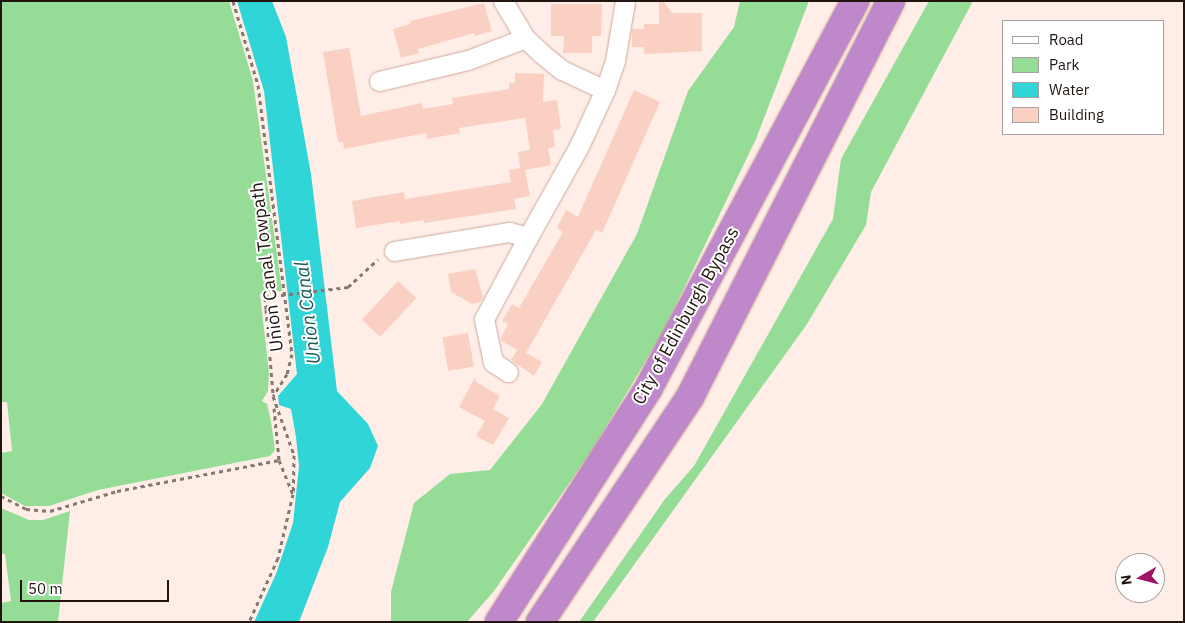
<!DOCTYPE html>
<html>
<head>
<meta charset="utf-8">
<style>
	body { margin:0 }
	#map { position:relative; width:1185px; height:623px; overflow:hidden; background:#feeee7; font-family:"IBM Plex Sans",sans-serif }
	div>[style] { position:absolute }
	.green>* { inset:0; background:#95dd97 }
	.water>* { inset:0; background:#30d5d8 }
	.building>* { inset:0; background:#f9d0c1; transform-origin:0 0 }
	.path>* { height:3px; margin-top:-1.5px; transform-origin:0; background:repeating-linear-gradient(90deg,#867771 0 4px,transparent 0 8px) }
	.roads { filter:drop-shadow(0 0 1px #cea89a) drop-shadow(0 0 1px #cea89a) }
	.minor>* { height:19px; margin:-9.5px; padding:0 9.5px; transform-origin:9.5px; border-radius:9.5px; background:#fff }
	.trunk>* { height:28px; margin:-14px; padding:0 14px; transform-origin:14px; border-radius:14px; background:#be88ca }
	.path-bridge>* { height:3px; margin-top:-1.5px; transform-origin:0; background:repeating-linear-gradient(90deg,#867771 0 4px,transparent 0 8px) }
	span { translate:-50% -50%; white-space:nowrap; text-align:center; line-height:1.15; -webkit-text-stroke:4px #fff; paint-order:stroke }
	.street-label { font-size:18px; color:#22140f }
	.water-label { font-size:19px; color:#19595a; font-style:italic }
	.frame { position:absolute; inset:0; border:2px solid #22140f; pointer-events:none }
	.legend { position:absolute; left:1002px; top:20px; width:162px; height:115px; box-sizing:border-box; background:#fff; border:1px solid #a7a19f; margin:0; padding:6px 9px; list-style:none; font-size:15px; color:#22140f }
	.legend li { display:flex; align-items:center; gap:10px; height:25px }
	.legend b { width:25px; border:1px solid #a7a19f }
	.north { position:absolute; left:1115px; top:553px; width:50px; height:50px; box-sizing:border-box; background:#fff; border:1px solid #a7a19f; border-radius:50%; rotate:262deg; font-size:14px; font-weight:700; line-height:20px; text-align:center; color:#22140f }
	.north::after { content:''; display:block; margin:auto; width:18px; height:22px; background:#9d1564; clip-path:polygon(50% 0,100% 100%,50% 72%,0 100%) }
	.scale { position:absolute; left:20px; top:580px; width:149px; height:22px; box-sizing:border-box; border:2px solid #22140f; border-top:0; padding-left:6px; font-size:15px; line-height:18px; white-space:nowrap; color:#22140f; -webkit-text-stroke:4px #fff; paint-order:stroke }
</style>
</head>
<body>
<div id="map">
	<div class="green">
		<i style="clip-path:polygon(1px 1px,229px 1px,253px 81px,282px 291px,260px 294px,269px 373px,268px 391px,262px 401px,267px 404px,271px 421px,275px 450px,270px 456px,98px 490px,49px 506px,25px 506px,1px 493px,1px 453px,12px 451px,7px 402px,1px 402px)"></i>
		<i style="clip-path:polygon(740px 1px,809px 1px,756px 139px,662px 334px,591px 452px,494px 591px,467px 622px,391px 622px,391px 592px,414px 503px,450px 474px,490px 470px,542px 404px,637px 234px,688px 91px,734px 27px)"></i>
		<i style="clip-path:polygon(929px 1px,973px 1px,871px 192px,866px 225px,807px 324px,593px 622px,579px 622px,665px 499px,694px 466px,833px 219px,841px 159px)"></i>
		<i style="clip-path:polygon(1px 508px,29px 520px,43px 520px,70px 511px,58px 622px,1px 622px,1px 603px,11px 601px,5px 554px,1px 554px)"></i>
	</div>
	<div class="water">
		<i style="clip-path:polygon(237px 1px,272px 1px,286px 37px,311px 174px,337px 391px,368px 424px,378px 446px,370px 468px,340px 502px,328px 547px,299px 622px,254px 622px,276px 574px,293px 523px,299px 466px,296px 437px,291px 409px,279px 405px,278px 396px,297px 374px,264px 91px)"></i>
	</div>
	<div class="building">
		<i style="clip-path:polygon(659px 1px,663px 1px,672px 13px,702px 13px,702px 51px,644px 54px,644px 47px,632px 47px,632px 29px,644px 29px,644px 24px,659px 24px)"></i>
		<i style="clip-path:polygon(484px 3px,492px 31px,475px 36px,474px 33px,418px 49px,419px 53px,401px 58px,393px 29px,410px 24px,410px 21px)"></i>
		<i style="clip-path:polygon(551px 4px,602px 4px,601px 36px,592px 36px,592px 53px,563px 53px,564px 36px,551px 36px)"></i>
		<i style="clip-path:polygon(349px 48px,361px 116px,422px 103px,423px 109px,453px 104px,452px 98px,509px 89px,509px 83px,515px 83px,515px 73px,544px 74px,543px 102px,557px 100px,561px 129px,553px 130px,555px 147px,548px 148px,551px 165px,525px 170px,530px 196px,514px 199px,516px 209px,424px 223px,424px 220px,400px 224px,400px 221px,356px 228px,352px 201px,404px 192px,405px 199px,511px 182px,509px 170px,520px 168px,518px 152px,530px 150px,525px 118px,459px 128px,460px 133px,427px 139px,426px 133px,344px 149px,343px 142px,338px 142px,323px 52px)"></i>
		<i style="clip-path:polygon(634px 90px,660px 102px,602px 233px,596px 230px,526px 353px,542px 362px,534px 376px,511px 360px,517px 350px,500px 340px,508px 324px,502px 321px,512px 304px,519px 308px,563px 232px,557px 228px,566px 210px,578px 217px)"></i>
		<i style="clip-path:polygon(475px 269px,483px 297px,480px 302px,472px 304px,451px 292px,448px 274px)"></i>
		<i style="left:398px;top:281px;width:25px;height:53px;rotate:43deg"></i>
		<i style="left:468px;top:333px;width:34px;height:26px;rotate:80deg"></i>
		<i style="clip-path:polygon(475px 377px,476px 382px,500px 396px,493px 409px,509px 418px,493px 445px,476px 436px,485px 421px,459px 407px)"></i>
	</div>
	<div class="path">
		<i style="left:233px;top:1px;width:88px;rotate:73.4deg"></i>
		<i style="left:258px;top:85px;width:271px;rotate:82.8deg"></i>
		<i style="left:292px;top:354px;width:21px;rotate:104deg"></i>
		<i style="left:287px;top:374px;width:26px;rotate:122deg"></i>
		<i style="left:273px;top:396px;width:63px;rotate:70.4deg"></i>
		<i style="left:294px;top:455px;width:39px;rotate:91deg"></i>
		<i style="left:293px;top:494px;width:66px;rotate:103.2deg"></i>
		<i style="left:278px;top:558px;width:70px;rotate:114.4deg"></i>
		<i style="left:348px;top:287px;width:41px;rotate:-43deg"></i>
		<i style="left:266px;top:309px;width:85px;rotate:85.3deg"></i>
		<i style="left:274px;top:408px;width:52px;rotate:84.5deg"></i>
		<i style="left:279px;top:460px;width:37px;rotate:68deg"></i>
		<i style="left:1px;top:496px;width:28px;rotate:27deg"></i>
		<i style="left:26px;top:509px;width:24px;rotate:5deg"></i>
		<i style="left:50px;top:511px;width:70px;rotate:-16.6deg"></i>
		<i style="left:117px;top:491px;width:165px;rotate:-10.8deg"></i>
	</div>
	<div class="roads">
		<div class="minor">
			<i style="left:503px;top:1px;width:43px;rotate:59.3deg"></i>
			<i style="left:525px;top:38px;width:23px;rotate:43deg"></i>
			<i style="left:542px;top:54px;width:26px;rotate:39deg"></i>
			<i style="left:562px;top:70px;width:47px;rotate:24.9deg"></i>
			<i style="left:379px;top:81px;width:91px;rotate:-13.3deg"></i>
			<i style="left:468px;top:60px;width:61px;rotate:-21.1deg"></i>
			<i style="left:528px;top:237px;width:104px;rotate:-60.7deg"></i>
			<i style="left:579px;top:146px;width:62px;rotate:-65.1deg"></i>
			<i style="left:605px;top:90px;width:31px;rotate:-71deg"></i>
			<i style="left:615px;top:61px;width:61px;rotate:-80.5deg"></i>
			<i style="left:394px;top:251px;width:117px;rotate:-9.4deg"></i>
			<i style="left:509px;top:232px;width:20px;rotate:15deg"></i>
			<i style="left:528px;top:237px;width:93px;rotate:118.2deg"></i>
			<i style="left:484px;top:319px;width:44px;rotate:78.2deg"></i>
			<i style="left:493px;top:362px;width:18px;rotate:34deg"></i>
		</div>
		<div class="trunk">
			<i style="left:499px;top:622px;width:277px;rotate:-57.4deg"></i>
			<i style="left:648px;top:389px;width:440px;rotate:-61.9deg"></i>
			<i style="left:540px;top:622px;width:270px;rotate:-56.3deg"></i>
			<i style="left:690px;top:397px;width:444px;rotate:-63.1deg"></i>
		</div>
	</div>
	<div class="path-bridge">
		<i style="left:266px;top:309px;width:12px;rotate:-95deg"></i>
		<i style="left:265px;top:297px;width:84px;rotate:-6.9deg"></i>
	</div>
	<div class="street-label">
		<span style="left:267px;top:267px;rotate:-97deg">Union Canal Towpath</span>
		<span style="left:686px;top:316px;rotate:-61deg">City of Edinburgh Bypass</span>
	</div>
	<div class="water-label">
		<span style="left:308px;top:313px;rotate:-97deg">Union Canal</span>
	</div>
	<div class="frame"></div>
	<ul class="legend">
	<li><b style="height:6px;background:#fff"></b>Road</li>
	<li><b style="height:14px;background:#95dd97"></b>Park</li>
	<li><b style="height:14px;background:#30d5d8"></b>Water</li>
	<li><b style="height:14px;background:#f9d0c1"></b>Building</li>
	</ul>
	<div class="north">N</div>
	<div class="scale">50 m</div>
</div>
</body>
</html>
